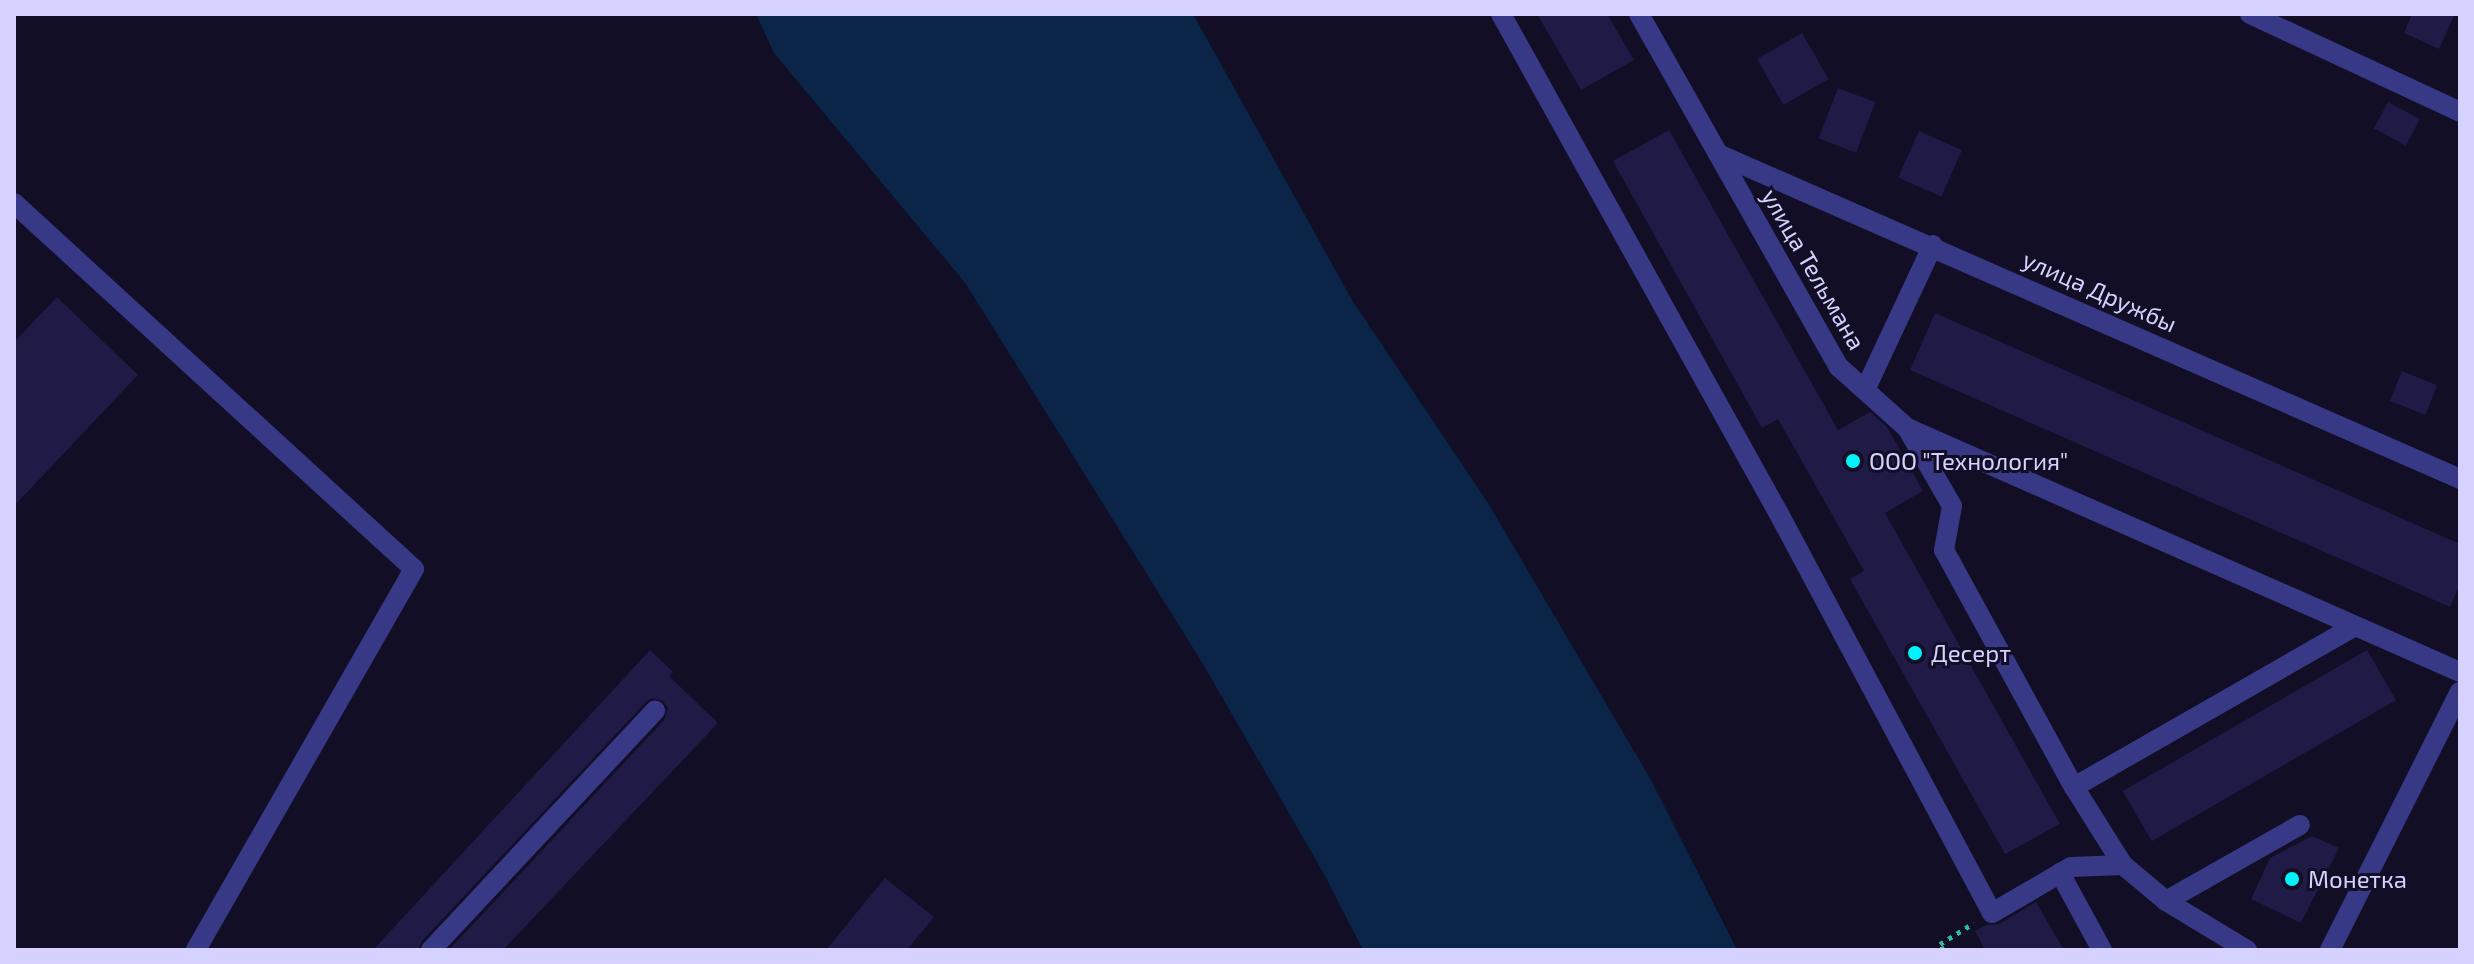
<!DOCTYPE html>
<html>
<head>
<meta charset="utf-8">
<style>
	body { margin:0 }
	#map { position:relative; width:2474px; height:964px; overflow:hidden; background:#110e25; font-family:"Exo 2",sans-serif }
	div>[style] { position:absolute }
	.water>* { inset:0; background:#0a2548 }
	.building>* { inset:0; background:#201a47; transform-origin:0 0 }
	.path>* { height:5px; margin-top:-2.5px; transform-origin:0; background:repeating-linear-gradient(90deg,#2cbaa9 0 4px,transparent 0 10px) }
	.minor>* { height:20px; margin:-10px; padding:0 10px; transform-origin:10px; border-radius:10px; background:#383986 }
	.dots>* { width:22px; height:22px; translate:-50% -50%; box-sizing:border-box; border:4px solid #110e25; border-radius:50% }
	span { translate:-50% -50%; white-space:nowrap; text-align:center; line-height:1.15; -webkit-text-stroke:6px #110e25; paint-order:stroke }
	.street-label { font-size:24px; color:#d5d2ff }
	.poi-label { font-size:24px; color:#d5d2ff }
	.left { translate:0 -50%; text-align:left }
	.frame { position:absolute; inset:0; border:16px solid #d5d2ff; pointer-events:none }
</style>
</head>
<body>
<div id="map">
	<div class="water">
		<i style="clip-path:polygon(756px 14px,1193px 14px,1352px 300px,1488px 503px,1651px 780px,1737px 950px,1363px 950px,1324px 874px,1203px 664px,966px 284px,774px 53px)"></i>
	</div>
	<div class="building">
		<i style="clip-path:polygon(1537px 14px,1607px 14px,1634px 60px,1581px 90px)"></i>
		<i style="clip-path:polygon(2412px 14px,2455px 14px,2439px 49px,2404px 33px)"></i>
		<i style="left:1802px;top:33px;width:53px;height:52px;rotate:60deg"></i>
		<i style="left:1838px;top:88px;width:40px;height:54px;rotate:21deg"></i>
		<i style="left:2388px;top:102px;width:36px;height:30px;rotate:28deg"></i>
		<i style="clip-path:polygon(1669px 130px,1838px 430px,1870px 412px,1887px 427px,1923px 491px,1885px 513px,2060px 824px,2005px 854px,1850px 579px,1864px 571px,1778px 419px,1762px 428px,1613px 161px)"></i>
		<i style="left:1919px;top:131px;width:47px;height:51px;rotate:24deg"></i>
		<i style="clip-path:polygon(57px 297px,138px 375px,14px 506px,14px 342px)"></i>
		<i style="clip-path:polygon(1935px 313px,2460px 544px,2460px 584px,2450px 607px,1910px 370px)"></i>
		<i style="left:2402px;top:371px;width:38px;height:32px;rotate:22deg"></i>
		<i style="clip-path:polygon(650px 650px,673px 672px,669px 676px,718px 723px,503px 950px,449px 950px,664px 720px,668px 708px,663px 701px,652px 698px,646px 702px,422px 941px,418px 950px,373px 950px)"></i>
		<i style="left:2367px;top:650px;width:58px;height:282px;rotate:60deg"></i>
		<i style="clip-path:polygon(2312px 836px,2339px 848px,2301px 923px,2251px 899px,2270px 858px)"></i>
		<i style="clip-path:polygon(885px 878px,934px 917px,907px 950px,826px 950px)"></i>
		<i style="clip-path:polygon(2036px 902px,2064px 950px,1985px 950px,1975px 931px,1986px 925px,1999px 924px)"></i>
	</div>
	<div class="path">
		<i style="left:1943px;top:950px;width:7px;rotate:-117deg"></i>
		<i style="left:1940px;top:944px;width:40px;rotate:-32deg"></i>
	</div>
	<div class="minor">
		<i style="left:1501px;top:14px;width:572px;rotate:60.93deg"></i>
		<i style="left:1779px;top:514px;width:452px;rotate:61.9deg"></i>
		<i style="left:1992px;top:913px;width:91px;rotate:-30.2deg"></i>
		<i style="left:2071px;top:867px;width:52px;rotate:-2.2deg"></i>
		<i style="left:1639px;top:14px;width:406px;rotate:60.5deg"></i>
		<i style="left:1839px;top:367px;width:91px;rotate:41.9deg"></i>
		<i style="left:1907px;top:428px;width:90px;rotate:60deg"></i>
		<i style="left:1952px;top:506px;width:45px;rotate:100.3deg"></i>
		<i style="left:1944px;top:550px;width:270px;rotate:61.3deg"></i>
		<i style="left:2074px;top:787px;width:92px;rotate:57.9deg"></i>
		<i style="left:2123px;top:865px;width:56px;rotate:39.9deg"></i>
		<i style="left:2166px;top:901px;width:95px;rotate:31.2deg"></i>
		<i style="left:2250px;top:14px;width:232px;rotate:25deg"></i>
		<i style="left:1718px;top:154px;width:810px;rotate:23.65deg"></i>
		<i style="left:14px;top:203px;width:542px;rotate:42.46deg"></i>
		<i style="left:414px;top:569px;width:439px;rotate:119.8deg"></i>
		<i style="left:1865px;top:390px;width:160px;rotate:-64.9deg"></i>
		<i style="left:1907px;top:428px;width:604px;rotate:23.81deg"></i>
		<i style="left:2074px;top:787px;width:322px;rotate:-29.8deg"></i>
		<i style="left:2060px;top:873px;width:88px;rotate:61.4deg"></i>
		<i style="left:2166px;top:901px;width:154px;rotate:-29.6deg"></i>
		<i style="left:431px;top:950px;width:328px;rotate:-46.9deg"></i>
		<i style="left:2330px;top:950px;width:289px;rotate:-63.3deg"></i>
	</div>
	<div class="dots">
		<i style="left:1853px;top:461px;background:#00f3fd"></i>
		<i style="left:1915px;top:653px;background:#00f3fd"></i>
		<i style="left:2292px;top:879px;background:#00f3fd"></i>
	</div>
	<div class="street-label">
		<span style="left:1814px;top:269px;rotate:60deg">улица Тельмана</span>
		<span style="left:2100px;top:291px;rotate:24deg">улица Дружбы</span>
	</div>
	<div class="poi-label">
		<span class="left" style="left:1869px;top:461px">ООО "Технология"</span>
		<span class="left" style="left:1931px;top:653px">Десерт</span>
		<span class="left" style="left:2308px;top:879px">Монетка</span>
	</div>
	<div class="frame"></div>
</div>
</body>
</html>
